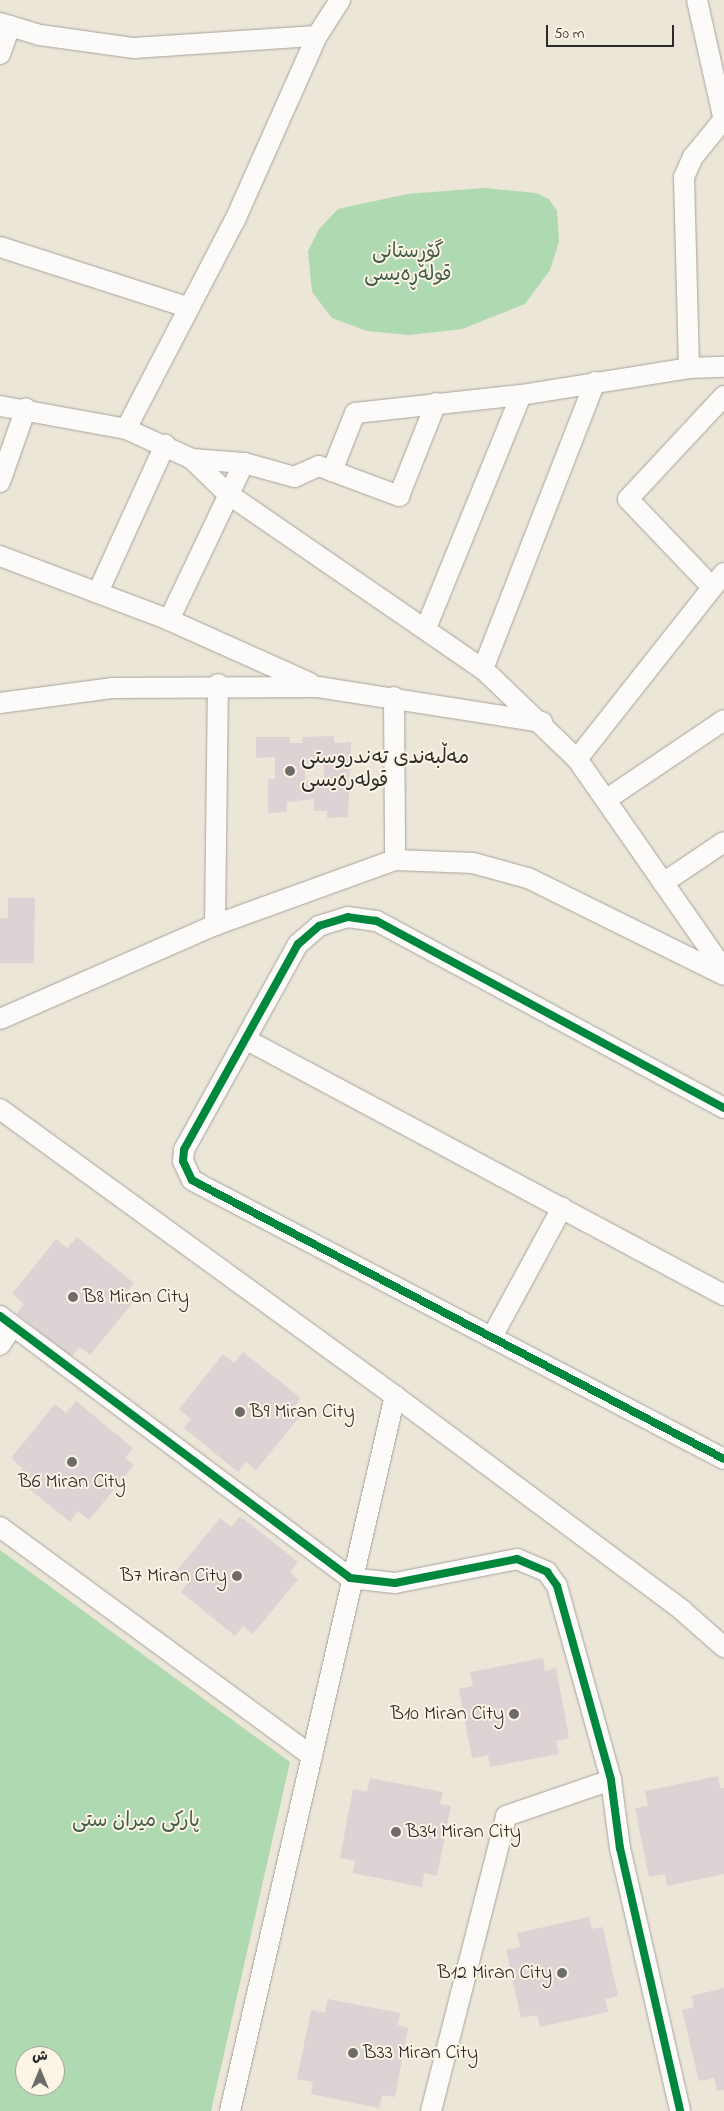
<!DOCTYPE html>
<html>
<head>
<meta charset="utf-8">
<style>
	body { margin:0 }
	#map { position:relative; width:724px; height:2111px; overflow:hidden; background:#ebe6d8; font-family:"Indie Flower","Playpen Sans Arabic",sans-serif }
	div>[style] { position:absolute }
	.green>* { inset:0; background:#afd9b1 }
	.building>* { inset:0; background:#ddd2d4 }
	.roads { filter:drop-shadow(0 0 1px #a6a39b) drop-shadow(0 0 1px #a6a39b) }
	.minor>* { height:20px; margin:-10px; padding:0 10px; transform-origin:10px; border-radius:10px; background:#fcfbf9 }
	.cycleway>* { height:8px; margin:-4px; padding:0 4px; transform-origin:4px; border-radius:4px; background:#00873e }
	.dots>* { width:14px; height:14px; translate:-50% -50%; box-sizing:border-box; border:2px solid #fcf5e5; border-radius:50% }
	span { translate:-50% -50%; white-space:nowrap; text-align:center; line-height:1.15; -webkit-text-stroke:4px #fcf5e5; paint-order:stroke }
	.park-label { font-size:20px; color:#445c4a }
	.poi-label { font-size:20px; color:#2b2b2b }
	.left { translate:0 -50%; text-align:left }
	.right { translate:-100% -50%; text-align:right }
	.north { position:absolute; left:15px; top:2046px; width:50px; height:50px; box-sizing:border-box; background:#fcf5e5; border:1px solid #a8a49b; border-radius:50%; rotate:0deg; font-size:14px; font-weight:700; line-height:20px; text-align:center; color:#2b2b2b }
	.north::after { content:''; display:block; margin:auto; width:18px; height:22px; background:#6e6c68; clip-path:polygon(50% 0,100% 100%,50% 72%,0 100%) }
	.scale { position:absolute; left:546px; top:25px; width:128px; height:22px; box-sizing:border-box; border:2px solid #2b2b2b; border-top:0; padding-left:6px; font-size:15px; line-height:18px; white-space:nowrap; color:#2b2b2b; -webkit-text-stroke:4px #fcf5e5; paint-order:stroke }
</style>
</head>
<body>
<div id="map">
	<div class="green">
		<i style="clip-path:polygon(484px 188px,536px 193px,549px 199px,557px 211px,559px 242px,550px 270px,525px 304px,462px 329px,409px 335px,367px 331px,332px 318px,312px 292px,308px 251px,319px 229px,338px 209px,407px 194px)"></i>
		<i style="clip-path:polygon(evenodd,0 1550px,290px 1762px,211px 2111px,0 2111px,0 1550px,25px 2056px,55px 2056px,55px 2086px,25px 2086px,25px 2056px)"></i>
	</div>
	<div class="building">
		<i style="clip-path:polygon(evenodd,334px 736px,334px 743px,351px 742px,348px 817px,327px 818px,327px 811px,314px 811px,314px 799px,287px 802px,287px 812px,268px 813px,268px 779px,275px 779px,275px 757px,256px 758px,256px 737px,290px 737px,290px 743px,303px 743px,303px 737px,334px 736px,305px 764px,324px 764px,324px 781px,305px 781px,305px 764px)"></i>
		<i style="clip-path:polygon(8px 898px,35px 898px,34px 963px,0 963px,0 918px,8px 918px)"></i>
		<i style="clip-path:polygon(77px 1237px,134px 1283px,126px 1293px,135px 1300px,90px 1355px,80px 1347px,71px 1357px,17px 1313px,24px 1304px,12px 1294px,56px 1239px,67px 1248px)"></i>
		<i style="clip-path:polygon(243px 1352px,301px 1398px,293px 1408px,301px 1415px,256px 1470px,246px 1462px,238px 1472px,184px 1428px,191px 1419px,179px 1409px,223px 1354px,234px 1363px)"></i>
		<i style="clip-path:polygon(76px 1401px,133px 1448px,125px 1458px,134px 1465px,89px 1520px,78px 1511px,70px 1522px,16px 1478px,23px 1469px,11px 1458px,55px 1404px,66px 1413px)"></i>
		<i style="clip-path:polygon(240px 1516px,298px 1562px,290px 1572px,298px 1579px,253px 1634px,243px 1626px,235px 1636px,181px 1592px,188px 1583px,175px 1573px,220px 1518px,231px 1527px)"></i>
		<i style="clip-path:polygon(543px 1658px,545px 1671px,556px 1668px,569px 1738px,556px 1741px,559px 1754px,490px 1767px,488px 1755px,472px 1758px,459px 1689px,473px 1686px,470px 1672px)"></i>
		<i style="clip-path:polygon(718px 1776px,720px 1788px,724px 1788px,724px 1874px,667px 1886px,665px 1874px,649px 1877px,635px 1808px,648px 1806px,645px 1791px)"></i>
		<i style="clip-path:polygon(370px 1778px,443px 1792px,440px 1804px,451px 1806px,437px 1876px,424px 1873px,422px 1887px,353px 1873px,355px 1861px,340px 1858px,353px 1789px,367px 1792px)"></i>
		<i style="clip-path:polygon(589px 1917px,592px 1929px,603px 1927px,618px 1996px,605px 1999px,608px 2012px,540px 2027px,537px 2015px,521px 2018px,506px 1950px,520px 1947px,517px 1933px)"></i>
		<i style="clip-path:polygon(724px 1988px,724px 2090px,717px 2091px,714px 2078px,699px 2081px,682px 2010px,694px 2007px,691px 1996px)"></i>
		<i style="clip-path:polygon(328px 1999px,400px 2013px,398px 2025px,408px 2028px,395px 2097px,382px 2095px,379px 2108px,311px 2094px,313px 2082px,297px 2079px,311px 2010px,325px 2013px)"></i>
	</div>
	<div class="roads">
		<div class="minor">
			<i style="left:697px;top:0;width:124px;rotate:77.4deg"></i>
			<i style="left:0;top:23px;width:42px;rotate:16.7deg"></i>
			<i style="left:40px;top:35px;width:95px;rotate:7.9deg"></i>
			<i style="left:134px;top:48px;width:183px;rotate:-3.8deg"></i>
			<i style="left:0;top:54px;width:30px;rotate:-70deg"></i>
			<i style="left:0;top:247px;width:196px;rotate:17.8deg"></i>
			<i style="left:689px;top:368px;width:191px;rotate:-91.5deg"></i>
			<i style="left:684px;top:177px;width:22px;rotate:-66deg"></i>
			<i style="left:693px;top:157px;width:49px;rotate:-50.8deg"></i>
			<i style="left:0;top:406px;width:128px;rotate:10.3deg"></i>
			<i style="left:126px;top:429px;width:72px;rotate:24.4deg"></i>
			<i style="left:192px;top:459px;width:50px;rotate:44.2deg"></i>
			<i style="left:228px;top:494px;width:309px;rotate:34.5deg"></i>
			<i style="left:483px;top:669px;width:130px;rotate:43.8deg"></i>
			<i style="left:577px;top:759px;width:257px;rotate:55.1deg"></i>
			<i style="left:126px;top:429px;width:236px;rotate:-62.5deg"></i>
			<i style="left:235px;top:220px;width:201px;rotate:-66deg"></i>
			<i style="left:317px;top:36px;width:43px;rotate:-57.4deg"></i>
			<i style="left:192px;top:459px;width:52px;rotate:4.4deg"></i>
			<i style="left:244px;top:463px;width:52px;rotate:15.6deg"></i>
			<i style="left:294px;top:477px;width:27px;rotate:-24deg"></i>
			<i style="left:319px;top:466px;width:14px;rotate:21deg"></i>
			<i style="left:332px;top:471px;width:62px;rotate:-68.4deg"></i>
			<i style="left:355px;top:413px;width:167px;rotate:-6.2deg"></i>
			<i style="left:521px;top:395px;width:170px;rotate:-9.1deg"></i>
			<i style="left:689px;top:368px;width:35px;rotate:-2deg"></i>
			<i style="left:332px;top:471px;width:72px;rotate:20.5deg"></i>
			<i style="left:399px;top:496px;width:100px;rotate:-68.3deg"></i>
			<i style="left:0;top:482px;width:78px;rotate:-70.6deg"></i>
			<i style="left:0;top:556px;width:181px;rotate:20.7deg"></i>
			<i style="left:169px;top:620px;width:154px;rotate:24.1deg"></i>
			<i style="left:711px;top:586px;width:120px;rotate:-133.7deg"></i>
			<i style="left:628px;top:499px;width:141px;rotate:-47deg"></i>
			<i style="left:98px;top:592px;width:162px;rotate:-65.5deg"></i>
			<i style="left:169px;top:620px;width:174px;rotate:-64.5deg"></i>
			<i style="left:426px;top:628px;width:252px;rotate:-67.8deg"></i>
			<i style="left:483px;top:669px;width:308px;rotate:-68.7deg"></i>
			<i style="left:394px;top:697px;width:163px;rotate:89.6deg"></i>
			<i style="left:0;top:703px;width:114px;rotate:-7.6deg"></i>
			<i style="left:113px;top:688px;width:205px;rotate:-0.3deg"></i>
			<i style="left:318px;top:687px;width:227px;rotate:8.9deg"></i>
			<i style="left:577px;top:759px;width:237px;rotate:-51.7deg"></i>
			<i style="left:607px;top:799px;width:141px;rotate:-34deg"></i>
			<i style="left:663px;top:883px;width:73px;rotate:-33.9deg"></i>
			<i style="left:215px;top:925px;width:241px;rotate:-89.3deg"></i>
			<i style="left:0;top:1019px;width:235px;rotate:-23.6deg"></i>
			<i style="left:215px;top:925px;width:191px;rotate:-19.9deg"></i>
			<i style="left:395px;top:860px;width:78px;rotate:2.2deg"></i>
			<i style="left:473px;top:863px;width:57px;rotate:15.3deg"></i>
			<i style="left:528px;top:878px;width:219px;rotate:26.3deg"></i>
			<i style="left:247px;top:1040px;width:541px;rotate:28.13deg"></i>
			<i style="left:724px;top:1108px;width:395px;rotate:-151.7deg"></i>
			<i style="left:376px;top:921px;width:28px;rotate:-172deg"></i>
			<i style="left:348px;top:917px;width:30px;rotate:163deg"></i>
			<i style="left:319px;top:926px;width:28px;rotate:139deg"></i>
			<i style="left:298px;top:944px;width:235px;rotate:119deg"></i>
			<i style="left:184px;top:1150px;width:11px;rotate:95deg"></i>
			<i style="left:183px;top:1161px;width:21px;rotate:65deg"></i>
			<i style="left:192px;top:1180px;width:10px;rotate:29deg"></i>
			<i style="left:201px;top:1185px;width:590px;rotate:27.65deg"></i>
			<i style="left:0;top:1109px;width:488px;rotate:36deg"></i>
			<i style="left:395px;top:1396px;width:359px;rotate:36.7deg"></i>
			<i style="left:683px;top:1611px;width:55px;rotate:41.3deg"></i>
			<i style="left:0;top:1316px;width:437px;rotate:36.8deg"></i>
			<i style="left:350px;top:1578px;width:45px;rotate:6.3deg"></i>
			<i style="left:395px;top:1583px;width:124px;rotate:-11.1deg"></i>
			<i style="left:517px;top:1559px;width:33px;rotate:23deg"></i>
			<i style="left:547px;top:1572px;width:17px;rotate:54deg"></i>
			<i style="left:557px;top:1586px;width:201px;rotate:74.4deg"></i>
			<i style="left:611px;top:1780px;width:69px;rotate:82.5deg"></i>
			<i style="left:620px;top:1848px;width:270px;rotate:77.1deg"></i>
			<i style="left:493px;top:1335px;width:145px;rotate:-61.5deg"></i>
			<i style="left:0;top:1345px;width:23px;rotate:-56deg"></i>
			<i style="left:0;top:1527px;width:387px;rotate:36.3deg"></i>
			<i style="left:230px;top:2111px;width:734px;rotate:-77.01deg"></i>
			<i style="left:431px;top:2111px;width:304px;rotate:-75.7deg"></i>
			<i style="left:506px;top:1816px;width:111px;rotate:-18.9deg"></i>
		</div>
	</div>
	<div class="cycleway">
		<i style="left:724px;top:1108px;width:395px;rotate:-151.7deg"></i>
		<i style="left:376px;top:921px;width:28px;rotate:-172deg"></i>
		<i style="left:348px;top:917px;width:30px;rotate:163deg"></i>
		<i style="left:319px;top:926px;width:28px;rotate:139deg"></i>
		<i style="left:298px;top:944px;width:235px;rotate:119deg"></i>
		<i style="left:184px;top:1150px;width:11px;rotate:95deg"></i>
		<i style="left:183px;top:1161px;width:21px;rotate:65deg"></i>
		<i style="left:192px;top:1180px;width:10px;rotate:29deg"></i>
		<i style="left:201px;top:1185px;width:590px;rotate:27.65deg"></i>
		<i style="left:0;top:1316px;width:437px;rotate:36.8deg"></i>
		<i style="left:350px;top:1578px;width:45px;rotate:6.3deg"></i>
		<i style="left:395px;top:1583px;width:124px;rotate:-11.1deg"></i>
		<i style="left:517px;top:1559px;width:33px;rotate:23deg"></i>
		<i style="left:547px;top:1572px;width:17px;rotate:54deg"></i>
		<i style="left:557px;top:1586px;width:201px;rotate:74.4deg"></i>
		<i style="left:611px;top:1780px;width:69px;rotate:82.5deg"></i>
		<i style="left:620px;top:1848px;width:270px;rotate:77.1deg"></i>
	</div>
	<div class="dots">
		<i style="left:290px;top:771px;background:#6e6c68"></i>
		<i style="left:73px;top:1297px;background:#6e6c68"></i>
		<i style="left:240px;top:1412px;background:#6e6c68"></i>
		<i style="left:72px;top:1462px;background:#6e6c68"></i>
		<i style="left:237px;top:1576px;background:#6e6c68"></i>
		<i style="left:514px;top:1714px;background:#6e6c68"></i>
		<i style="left:396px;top:1832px;background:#6e6c68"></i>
		<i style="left:562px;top:1973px;background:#6e6c68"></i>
		<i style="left:353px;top:2053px;background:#6e6c68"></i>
	</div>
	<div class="park-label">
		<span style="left:408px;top:264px">گۆڕستانی<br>قولەڕەیسی</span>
		<span style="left:136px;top:1821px">پارکی میران ستی</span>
	</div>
	<div class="poi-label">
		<span class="left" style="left:301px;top:770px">مەڵبەندی تەندروستی<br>قولەرەیسی</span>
		<span class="left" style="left:83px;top:1297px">B8 Miran City</span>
		<span class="left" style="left:250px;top:1412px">B9 Miran City</span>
		<span style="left:72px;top:1482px">B6 Miran City</span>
		<span class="right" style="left:227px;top:1576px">B7 Miran City</span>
		<span class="right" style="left:504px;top:1714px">B10 Miran City</span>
		<span class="left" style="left:406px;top:1832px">B34 Miran City</span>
		<span class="right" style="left:552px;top:1973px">B12 Miran City</span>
		<span class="left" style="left:363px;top:2053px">B33 Miran City</span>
	</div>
	<div class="north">ش</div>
	<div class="scale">50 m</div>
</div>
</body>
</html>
